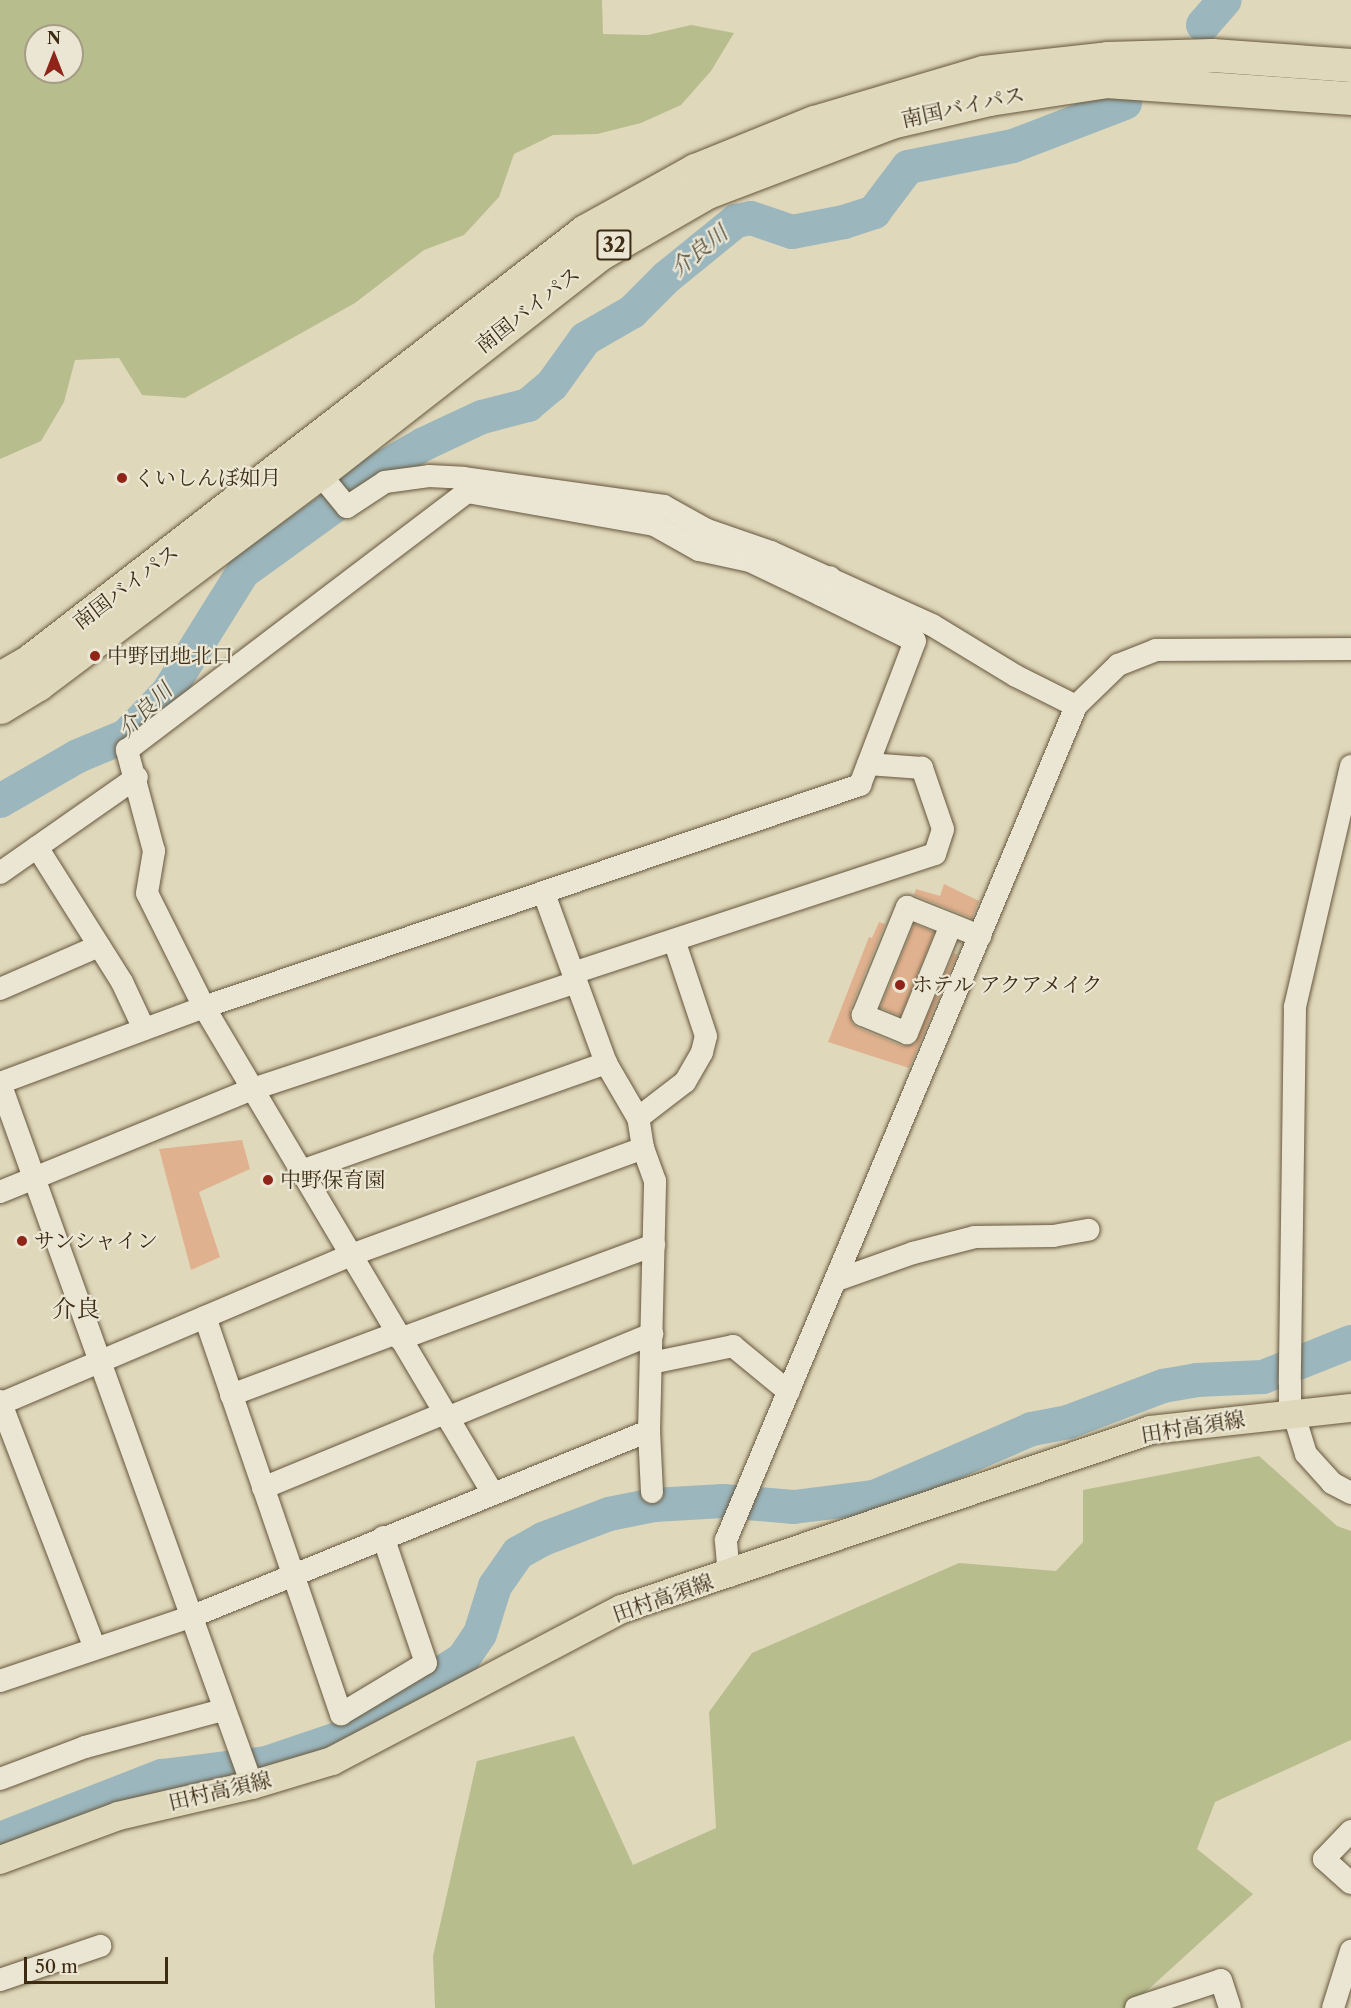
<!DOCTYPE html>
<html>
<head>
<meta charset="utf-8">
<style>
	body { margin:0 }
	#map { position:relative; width:1351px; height:2008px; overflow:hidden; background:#e0d8bb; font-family:"Libre Caslon Text","Noto Serif JP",serif }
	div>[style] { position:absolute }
	.green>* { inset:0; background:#b7bd8d }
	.river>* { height:34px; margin:-17px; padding:0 17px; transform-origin:17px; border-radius:17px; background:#9bb6bd }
	.building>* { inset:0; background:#e0b18e; transform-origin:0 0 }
	.roads { filter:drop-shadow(0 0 2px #66573d) drop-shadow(0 0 2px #66573d) }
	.minor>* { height:22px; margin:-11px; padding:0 11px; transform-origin:11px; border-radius:11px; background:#ebe6d3 }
	.major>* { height:28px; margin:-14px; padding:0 14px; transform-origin:14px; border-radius:14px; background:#e0d8bb }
	.highway>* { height:33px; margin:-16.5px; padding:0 16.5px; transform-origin:16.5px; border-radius:16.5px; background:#e0d8bb }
	.dots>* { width:16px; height:16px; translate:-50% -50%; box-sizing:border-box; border:3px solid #ebe6d3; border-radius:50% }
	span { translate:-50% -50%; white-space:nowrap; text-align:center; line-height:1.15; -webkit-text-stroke:4.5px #ebe6d3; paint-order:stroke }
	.shield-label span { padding:2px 4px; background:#ebe6d3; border:2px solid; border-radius:4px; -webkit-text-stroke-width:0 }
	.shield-label { font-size:20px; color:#3d2c13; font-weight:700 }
	.street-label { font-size:21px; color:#3d2c13 }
	.poi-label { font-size:21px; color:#3d2c13 }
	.left { translate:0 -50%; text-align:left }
	.water-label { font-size:22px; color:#544e3e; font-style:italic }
	.quarter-label { font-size:24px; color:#3d2c13 }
	.north { position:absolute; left:24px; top:24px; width:60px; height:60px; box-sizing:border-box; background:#ebe6d3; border:2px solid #a59c86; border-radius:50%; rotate:0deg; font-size:16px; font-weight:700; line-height:24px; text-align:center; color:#3d2c13 }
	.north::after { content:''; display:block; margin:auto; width:21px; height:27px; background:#8f2418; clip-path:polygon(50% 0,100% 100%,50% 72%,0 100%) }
	.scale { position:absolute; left:24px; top:1957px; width:144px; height:27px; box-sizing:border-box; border:3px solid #3d2c13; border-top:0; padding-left:8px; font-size:18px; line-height:21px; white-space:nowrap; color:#3d2c13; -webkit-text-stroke:4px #ebe6d3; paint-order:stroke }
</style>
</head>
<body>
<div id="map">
	<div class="green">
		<i style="clip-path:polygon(evenodd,0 0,602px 0,603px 34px,648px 35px,691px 25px,734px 33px,711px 71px,681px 105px,641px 123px,597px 134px,553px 135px,514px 154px,499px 197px,464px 235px,424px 250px,355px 303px,185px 398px,142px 395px,119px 358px,75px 360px,64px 402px,41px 441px,0 459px,0 0,36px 36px,72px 36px,72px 72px,36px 72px,36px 36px)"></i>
		<i style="clip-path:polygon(1259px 1456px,1337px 1526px,1351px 1531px,1351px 1740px,1215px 1802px,1197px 1849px,1253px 1894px,1128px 2008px,435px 2008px,433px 1956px,477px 1761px,574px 1736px,633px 1865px,716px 1828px,709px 1712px,752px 1653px,959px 1563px,1056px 1571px,1083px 1542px,1083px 1490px)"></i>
	</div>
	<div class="river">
		<i style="left:1203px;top:25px;width:33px;rotate:-49deg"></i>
		<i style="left:346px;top:494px;width:28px;rotate:-39deg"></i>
		<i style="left:368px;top:476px;width:64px;rotate:-29.7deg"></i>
		<i style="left:424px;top:444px;width:64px;rotate:-25deg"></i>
		<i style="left:482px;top:417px;width:48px;rotate:-14.6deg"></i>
		<i style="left:528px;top:405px;width:31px;rotate:-40deg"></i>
		<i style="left:552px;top:385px;width:57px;rotate:-54.3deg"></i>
		<i style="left:585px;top:339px;width:54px;rotate:-29.9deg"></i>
		<i style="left:632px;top:312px;width:49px;rotate:-45deg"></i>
		<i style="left:667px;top:277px;width:89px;rotate:-39.1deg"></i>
		<i style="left:736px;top:221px;width:15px;rotate:-11deg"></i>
		<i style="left:751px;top:218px;width:43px;rotate:18.9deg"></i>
		<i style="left:792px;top:232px;width:53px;rotate:-10.9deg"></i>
		<i style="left:844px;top:222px;width:32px;rotate:-18deg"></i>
		<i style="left:874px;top:212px;width:56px;rotate:-52.9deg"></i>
		<i style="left:908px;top:167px;width:107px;rotate:-11.3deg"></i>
		<i style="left:1013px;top:146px;width:120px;rotate:-21deg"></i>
		<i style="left:0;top:801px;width:90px;rotate:-30deg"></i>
		<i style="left:78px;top:756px;width:52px;rotate:-22.6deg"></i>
		<i style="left:126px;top:736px;width:61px;rotate:-46.3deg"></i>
		<i style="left:168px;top:692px;width:142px;rotate:-58deg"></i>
		<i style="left:243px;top:572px;width:111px;rotate:-35.8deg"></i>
		<i style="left:0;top:1839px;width:174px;rotate:-21.3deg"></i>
		<i style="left:162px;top:1776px;width:105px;rotate:-7.1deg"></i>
		<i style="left:266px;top:1763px;width:78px;rotate:-18.7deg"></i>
		<i style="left:340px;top:1738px;width:146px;rotate:-32.7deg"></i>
		<i style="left:463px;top:1659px;width:30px;rotate:-56deg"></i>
		<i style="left:480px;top:1634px;width:50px;rotate:-72.6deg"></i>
		<i style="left:495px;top:1586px;width:40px;rotate:-55.1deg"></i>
		<i style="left:518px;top:1553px;width:29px;rotate:-29deg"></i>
		<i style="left:543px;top:1539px;width:71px;rotate:-20.7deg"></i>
		<i style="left:609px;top:1514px;width:46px;rotate:-11.3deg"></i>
		<i style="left:654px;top:1505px;width:69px;rotate:-3.3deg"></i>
		<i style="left:723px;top:1501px;width:71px;rotate:4.8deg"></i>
		<i style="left:794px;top:1507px;width:81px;rotate:-7.1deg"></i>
		<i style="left:874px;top:1497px;width:172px;rotate:-23.3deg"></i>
		<i style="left:1032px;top:1429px;width:37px;rotate:-11deg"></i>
		<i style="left:1068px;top:1422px;width:102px;rotate:-20.8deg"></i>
		<i style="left:1163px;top:1386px;width:35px;rotate:-10deg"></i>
		<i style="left:1197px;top:1380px;width:66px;rotate:-2.6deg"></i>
		<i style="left:1263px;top:1377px;width:95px;rotate:-21.7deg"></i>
	</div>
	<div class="building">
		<i style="clip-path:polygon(944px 884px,979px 901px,972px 918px,914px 895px,916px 889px,940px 896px)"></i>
		<i style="clip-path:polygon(879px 922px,885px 924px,850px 1010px,852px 1023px,858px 1028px,902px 1046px,915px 1044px,954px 953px,957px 955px,909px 1068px,828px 1042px,869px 937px,872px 938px)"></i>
		<i style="left:914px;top:924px;width:22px;height:90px;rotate:22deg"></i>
		<i style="clip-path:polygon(242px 1140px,250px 1169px,199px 1192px,220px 1257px,191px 1270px,159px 1149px)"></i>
	</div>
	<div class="roads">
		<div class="minor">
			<i style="left:319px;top:473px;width:44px;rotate:50.5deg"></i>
			<i style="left:347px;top:507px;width:45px;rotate:-33.3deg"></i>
			<i style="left:385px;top:482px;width:44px;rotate:-7.8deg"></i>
			<i style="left:429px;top:476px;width:34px;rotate:3deg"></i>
			<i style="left:463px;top:478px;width:203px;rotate:7.9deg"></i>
			<i style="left:664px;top:506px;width:49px;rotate:29.2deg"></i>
			<i style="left:707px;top:530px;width:68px;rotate:19deg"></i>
			<i style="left:771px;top:552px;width:177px;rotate:24.4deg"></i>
			<i style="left:932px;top:625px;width:98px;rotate:31.3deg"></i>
			<i style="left:1016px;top:676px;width:67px;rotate:26.6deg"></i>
			<i style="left:1351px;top:766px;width:247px;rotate:103.1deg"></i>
			<i style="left:1295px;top:1007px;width:376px;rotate:90.8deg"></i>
			<i style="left:1290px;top:1383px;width:19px;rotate:90deg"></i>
			<i style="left:1290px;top:1402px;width:54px;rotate:72.9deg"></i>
			<i style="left:1306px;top:1454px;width:39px;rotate:48deg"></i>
			<i style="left:1332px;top:1483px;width:21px;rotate:28deg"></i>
			<i style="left:37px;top:847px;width:160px;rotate:57.8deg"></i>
			<i style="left:122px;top:982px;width:52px;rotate:64.9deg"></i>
			<i style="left:0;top:873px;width:167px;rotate:-35deg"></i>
			<i style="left:951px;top:925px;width:117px;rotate:112.2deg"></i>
			<i style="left:907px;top:1033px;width:48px;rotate:-157.8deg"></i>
			<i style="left:863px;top:1015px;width:117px;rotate:-67.8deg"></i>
			<i style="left:907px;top:907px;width:79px;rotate:21.7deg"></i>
			<i style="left:573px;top:973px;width:381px;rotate:-18.2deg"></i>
			<i style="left:935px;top:854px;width:26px;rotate:-72deg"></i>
			<i style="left:943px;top:829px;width:65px;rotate:-109deg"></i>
			<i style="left:922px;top:768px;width:54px;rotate:-175.8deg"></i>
			<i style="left:0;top:989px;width:108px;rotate:-23.5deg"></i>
			<i style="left:0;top:1083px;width:218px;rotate:-20.4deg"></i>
			<i style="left:204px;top:1007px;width:693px;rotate:-18.7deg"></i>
			<i style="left:860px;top:785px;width:154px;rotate:-69.1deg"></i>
			<i style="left:915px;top:641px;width:105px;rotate:-153.9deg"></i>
			<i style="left:821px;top:595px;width:20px;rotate:-63deg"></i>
			<i style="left:0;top:1083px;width:746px;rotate:70.25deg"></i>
			<i style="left:638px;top:1118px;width:59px;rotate:-37.5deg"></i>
			<i style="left:685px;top:1082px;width:34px;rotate:-60deg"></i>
			<i style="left:702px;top:1052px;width:16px;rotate:-76deg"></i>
			<i style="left:706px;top:1036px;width:101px;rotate:-108.4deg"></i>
			<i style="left:301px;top:1171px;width:324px;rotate:-19.5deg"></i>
			<i style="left:0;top:1192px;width:273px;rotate:-22.2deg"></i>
			<i style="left:253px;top:1089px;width:340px;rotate:-18.3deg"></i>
			<i style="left:837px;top:1280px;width:81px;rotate:-19.6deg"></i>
			<i style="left:913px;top:1253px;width:64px;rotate:-14.5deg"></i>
			<i style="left:975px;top:1237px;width:78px;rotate:-0.7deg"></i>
			<i style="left:1053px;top:1236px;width:36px;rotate:-10deg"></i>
			<i style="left:205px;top:1317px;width:420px;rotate:71.1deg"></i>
			<i style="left:341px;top:1714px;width:99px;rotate:-31deg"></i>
			<i style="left:426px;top:1663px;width:133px;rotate:-108.8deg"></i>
			<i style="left:400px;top:1339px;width:271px;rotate:-20.3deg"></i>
			<i style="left:651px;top:1363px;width:84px;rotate:-11.7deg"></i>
			<i style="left:733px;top:1346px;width:72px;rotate:39.4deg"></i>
			<i style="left:231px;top:1395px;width:177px;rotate:-20.5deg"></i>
			<i style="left:0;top:1401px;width:265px;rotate:69deg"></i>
			<i style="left:0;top:1404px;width:381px;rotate:-23deg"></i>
			<i style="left:351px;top:1255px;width:311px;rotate:-20.1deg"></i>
			<i style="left:447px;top:1418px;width:222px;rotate:-22.3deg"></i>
			<i style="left:649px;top:1431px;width:61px;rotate:87.2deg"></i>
			<i style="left:263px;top:1488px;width:197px;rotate:-22.4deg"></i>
			<i style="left:492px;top:1492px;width:564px;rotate:-120.7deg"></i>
			<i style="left:204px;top:1007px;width:127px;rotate:-116.6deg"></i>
			<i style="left:147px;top:893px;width:43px;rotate:-80.5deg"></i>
			<i style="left:154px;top:851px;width:105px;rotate:-105deg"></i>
			<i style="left:127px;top:750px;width:427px;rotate:-37.2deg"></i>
			<i style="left:467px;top:492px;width:190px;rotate:10deg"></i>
			<i style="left:654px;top:525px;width:51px;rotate:29.1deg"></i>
			<i style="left:699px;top:550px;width:52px;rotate:12.2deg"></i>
			<i style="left:750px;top:561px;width:79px;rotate:25.6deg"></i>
			<i style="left:729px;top:1576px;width:36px;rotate:-95deg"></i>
			<i style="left:726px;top:1540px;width:904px;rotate:-67.23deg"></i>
			<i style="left:1076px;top:706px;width:59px;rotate:-44.3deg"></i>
			<i style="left:1118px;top:665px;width:41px;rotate:-21.5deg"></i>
			<i style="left:1156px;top:650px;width:195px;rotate:-0.3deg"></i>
			<i style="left:0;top:1681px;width:204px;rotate:-18.6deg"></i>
			<i style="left:193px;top:1616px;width:492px;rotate:-22.1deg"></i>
			<i style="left:649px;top:1431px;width:250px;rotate:-88.6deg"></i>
			<i style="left:655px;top:1181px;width:35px;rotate:-110deg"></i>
			<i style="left:643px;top:1148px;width:30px;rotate:-99deg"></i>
			<i style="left:638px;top:1118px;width:64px;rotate:-120.2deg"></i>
			<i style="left:606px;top:1063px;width:180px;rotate:-110.1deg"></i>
			<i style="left:0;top:1779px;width:91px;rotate:-20.6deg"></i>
			<i style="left:85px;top:1747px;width:143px;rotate:-15deg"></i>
			<i style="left:1351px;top:1831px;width:39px;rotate:134deg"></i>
			<i style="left:1324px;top:1859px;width:36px;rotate:42deg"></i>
			<i style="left:0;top:1980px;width:106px;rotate:-18.8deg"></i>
			<i style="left:1136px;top:2008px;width:89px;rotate:-18.2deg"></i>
			<i style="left:1221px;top:1980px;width:29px;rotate:72deg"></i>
			<i style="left:1333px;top:2008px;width:60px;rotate:-72.5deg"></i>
		</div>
		<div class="major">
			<i style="left:0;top:1860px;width:126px;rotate:-20.4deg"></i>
			<i style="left:118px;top:1816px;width:138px;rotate:-13deg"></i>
			<i style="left:252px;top:1785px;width:84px;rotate:-16.7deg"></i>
			<i style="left:332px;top:1761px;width:327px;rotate:-27.7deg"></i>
			<i style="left:622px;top:1609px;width:558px;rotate:-18.69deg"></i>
			<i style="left:1151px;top:1430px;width:201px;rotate:-6.3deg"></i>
		</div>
		<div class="highway">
			<i style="left:0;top:678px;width:32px;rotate:-30deg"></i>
			<i style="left:28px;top:662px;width:704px;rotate:-37.73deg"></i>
			<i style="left:585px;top:231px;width:126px;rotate:-29deg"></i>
			<i style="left:695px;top:170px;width:128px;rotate:-22deg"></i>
			<i style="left:814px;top:122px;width:176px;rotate:-16.5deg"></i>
			<i style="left:983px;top:72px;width:125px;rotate:-6.4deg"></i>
			<i style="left:1107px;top:58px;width:105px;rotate:-1.6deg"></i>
			<i style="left:1212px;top:55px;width:139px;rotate:4.1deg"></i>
			<i style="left:0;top:707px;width:44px;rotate:-31.2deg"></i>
			<i style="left:38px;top:684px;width:351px;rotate:-36.9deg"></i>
			<i style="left:319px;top:473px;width:358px;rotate:-38deg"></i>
			<i style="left:601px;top:253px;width:122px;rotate:-29.9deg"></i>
			<i style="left:707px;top:192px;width:197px;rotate:-20.8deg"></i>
			<i style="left:891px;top:122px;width:101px;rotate:-13.2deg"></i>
			<i style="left:989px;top:99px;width:118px;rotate:-8.7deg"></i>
			<i style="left:1106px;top:81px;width:246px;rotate:4deg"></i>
		</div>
	</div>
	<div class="dots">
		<i style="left:122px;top:478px;background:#8f2418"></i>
		<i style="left:95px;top:656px;background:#8f2418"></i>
		<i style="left:900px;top:985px;background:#8f2418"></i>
		<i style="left:268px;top:1180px;background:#8f2418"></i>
		<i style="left:22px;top:1241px;background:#8f2418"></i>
	</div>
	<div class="shield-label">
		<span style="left:614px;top:245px">32</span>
	</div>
	<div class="street-label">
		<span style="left:963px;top:107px;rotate:-12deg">南国バイパス</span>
		<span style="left:528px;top:310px;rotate:-38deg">南国バイパス</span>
		<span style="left:126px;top:587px;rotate:-37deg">南国バイパス</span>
		<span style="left:1193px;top:1427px;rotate:-9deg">田村高須線</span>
		<span style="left:663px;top:1598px;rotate:-19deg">田村高須線</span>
		<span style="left:220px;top:1791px;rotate:-13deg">田村高須線</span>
	</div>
	<div class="poi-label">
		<span class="left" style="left:134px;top:478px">くいしんぼ如月</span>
		<span class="left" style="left:107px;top:656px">中野団地北口</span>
		<span class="left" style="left:912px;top:985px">ホテル アクアメイク</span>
		<span class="left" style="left:280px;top:1180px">中野保育園</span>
		<span class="left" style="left:34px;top:1241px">サンシャイン</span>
	</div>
	<div class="water-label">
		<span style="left:699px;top:251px;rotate:-39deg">介良川</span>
		<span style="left:145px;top:710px;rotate:-45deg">介良川</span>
	</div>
	<div class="quarter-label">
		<span style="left:76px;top:1309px">介良</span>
	</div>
	<div class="north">N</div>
	<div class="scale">50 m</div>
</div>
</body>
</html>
